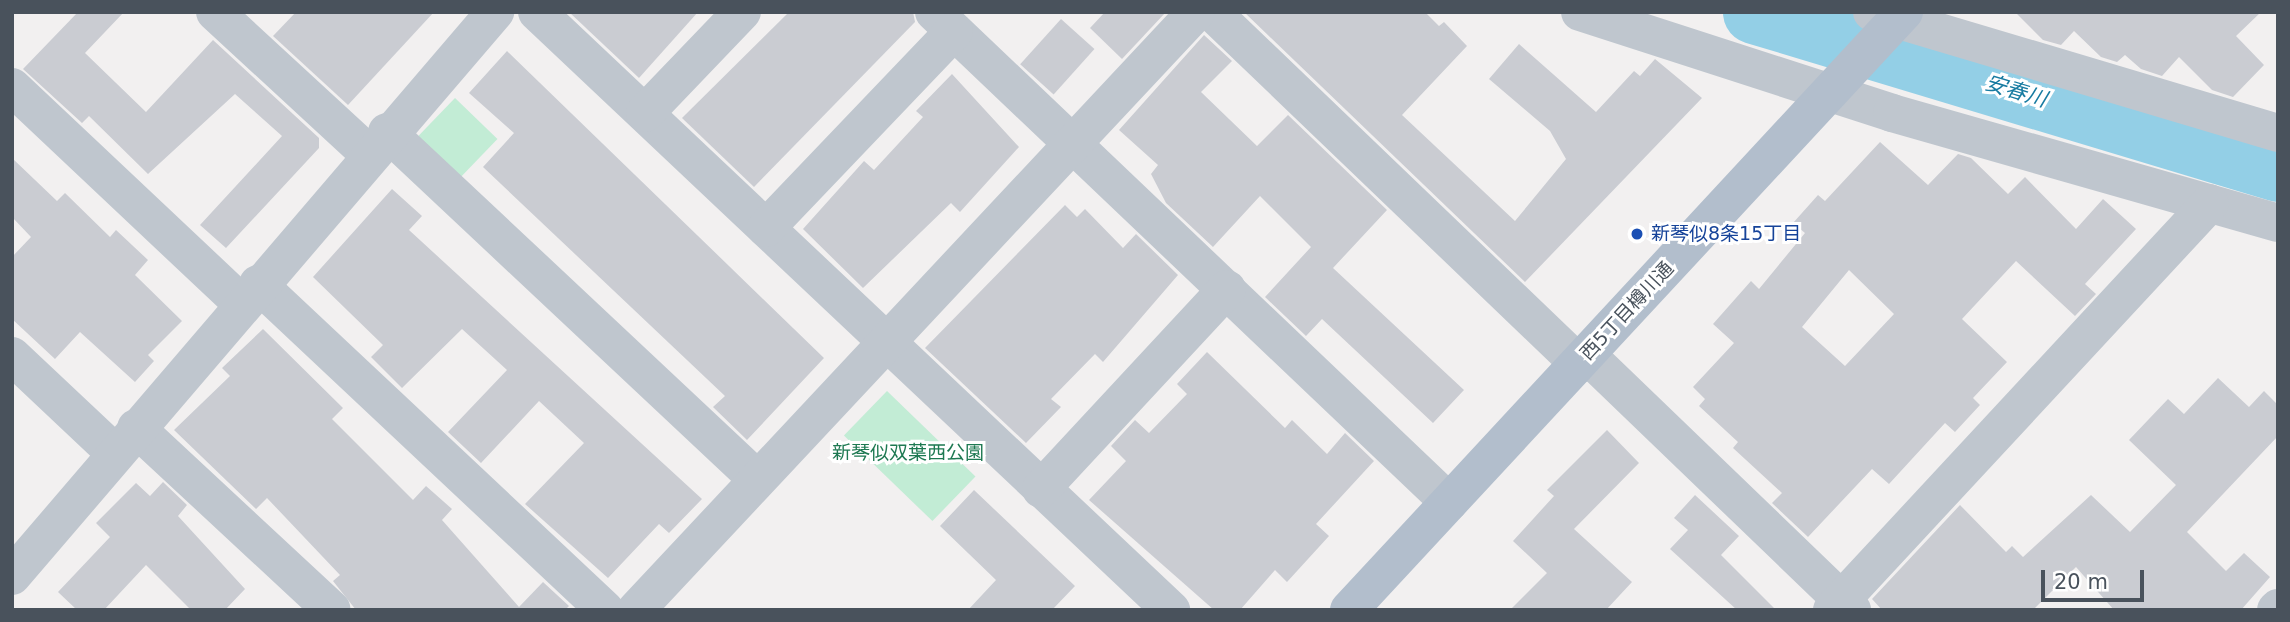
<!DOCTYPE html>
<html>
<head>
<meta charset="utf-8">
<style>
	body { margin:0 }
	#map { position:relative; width:2290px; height:622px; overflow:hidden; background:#f2f0f0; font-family:"DejaVu Sans","Noto Sans JP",sans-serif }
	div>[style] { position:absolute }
	.green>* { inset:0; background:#c2ecd5; transform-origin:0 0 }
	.river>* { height:63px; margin:-31.5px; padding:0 31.5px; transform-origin:31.5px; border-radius:31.5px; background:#93cfe6 }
	.building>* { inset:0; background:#caccd2; transform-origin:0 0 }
	.minor>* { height:38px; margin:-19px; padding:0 19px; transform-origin:19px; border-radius:19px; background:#bfc6ce }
	.major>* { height:38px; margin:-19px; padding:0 19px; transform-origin:19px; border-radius:19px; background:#b2becc }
	.dots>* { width:19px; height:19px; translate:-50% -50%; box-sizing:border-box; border:4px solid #fff; border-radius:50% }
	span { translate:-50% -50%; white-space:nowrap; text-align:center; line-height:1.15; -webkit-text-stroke:6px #fff; paint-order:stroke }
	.transit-label { font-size:19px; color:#164399 }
	.left { translate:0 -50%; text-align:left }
	.street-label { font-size:19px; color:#49525c }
	.park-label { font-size:19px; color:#1e7952 }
	.water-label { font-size:21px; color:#177ba1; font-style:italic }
	.frame { position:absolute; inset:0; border:14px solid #49525c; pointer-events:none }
	.scale { position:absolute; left:2041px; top:570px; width:103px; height:32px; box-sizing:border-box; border:4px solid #49525c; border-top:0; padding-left:9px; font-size:21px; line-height:24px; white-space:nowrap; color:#49525c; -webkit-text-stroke:5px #fff; paint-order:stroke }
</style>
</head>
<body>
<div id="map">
	<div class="green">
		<i style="left:455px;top:98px;width:59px;height:60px;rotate:44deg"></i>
		<i style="left:887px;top:391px;width:123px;height:62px;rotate:44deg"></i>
	</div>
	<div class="river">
		<i style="left:1754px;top:12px;width:547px;rotate:16.78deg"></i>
	</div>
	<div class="building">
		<i style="clip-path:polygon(78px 12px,124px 12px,85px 53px,146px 112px,213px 40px,319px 138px,319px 148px,226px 248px,200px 225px,282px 136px,235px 94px,148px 174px,89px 116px,82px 123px,23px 69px)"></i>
		<i style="clip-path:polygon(296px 12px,434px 12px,348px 105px,273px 36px)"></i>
		<i style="clip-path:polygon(569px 12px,698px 12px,639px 78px)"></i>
		<i style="clip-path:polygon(789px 12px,913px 12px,915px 22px,754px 187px,682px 118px)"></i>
		<i style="clip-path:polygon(1105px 12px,1166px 12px,1122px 59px,1090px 28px)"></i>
		<i style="clip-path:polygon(1244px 12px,1425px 12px,1439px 26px,1444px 22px,1467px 46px,1402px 115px,1515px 221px,1566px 159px,1550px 131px,1489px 79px,1519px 44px,1596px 112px,1634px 71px,1640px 76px,1655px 59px,1702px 98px,1525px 282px)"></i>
		<i style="clip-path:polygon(2015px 12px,2261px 12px,2236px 36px,2264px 65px,2233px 97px,2212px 90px,2179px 57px,2162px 76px,2141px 69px,2125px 55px,2117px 62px,2101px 57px,2074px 31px,2061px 45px,2043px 40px)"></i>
		<i style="left:1061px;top:19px;width:45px;height:61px;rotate:42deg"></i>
		<i style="clip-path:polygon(1204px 35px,1232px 61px,1201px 92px,1257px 146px,1288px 115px,1387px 210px,1333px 268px,1464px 390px,1433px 423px,1322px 319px,1306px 336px,1265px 297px,1311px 247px,1260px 196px,1213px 247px,1166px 203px,1151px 174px,1158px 165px,1119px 130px)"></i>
		<i style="clip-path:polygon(507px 51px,824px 358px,747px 440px,713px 407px,725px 396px,483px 167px,514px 133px,469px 93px)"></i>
		<i style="clip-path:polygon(952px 74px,1019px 147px,960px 212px,951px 203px,863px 288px,803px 229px,864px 161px,874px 170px,923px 117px,916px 111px)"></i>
		<i style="clip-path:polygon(evenodd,1880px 142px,1928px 185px,1958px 154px,1971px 158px,2008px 194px,2025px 177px,2076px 229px,2103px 199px,2136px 229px,2085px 284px,2096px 294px,2075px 316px,2016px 261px,1962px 319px,2007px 362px,1973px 398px,1980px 405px,1955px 432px,1945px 423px,1889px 484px,1872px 469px,1808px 537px,1772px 503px,1782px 493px,1733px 448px,1738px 442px,1699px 406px,1705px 399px,1693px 387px,1734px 343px,1713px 324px,1751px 281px,1759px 289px,1805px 233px,1793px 223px,1818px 195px,1825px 201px,1880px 142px,1849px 270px,1894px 314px,1845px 366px,1802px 327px,1849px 270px)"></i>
		<i style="clip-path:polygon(12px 158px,57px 201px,65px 193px,110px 237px,116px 230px,148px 260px,135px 275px,182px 321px,148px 355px,154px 361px,135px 382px,80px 332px,55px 359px,12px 319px,12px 257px,31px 237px,12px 217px)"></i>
		<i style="clip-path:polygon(392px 189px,422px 216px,409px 230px,702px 499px,669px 533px,659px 524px,608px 578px,525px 504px,584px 443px,539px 401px,481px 463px,448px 432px,507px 370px,462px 329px,402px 388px,371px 357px,383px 345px,313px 277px)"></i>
		<i style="clip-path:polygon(1065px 205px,1077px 217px,1085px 209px,1123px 248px,1136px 234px,1178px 275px,1103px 362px,1095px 354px,1051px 399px,1061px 407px,1026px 443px,925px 348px)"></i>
		<i style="clip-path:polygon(263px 329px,343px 408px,332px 419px,413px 500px,426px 486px,452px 509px,442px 520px,519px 607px,543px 582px,569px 606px,565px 610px,356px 610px,333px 581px,340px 575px,267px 498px,256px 509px,174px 430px,230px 376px,222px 368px)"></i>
		<i style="clip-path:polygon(1207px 352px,1285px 428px,1292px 420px,1327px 454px,1345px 433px,1374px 461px,1316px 524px,1329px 536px,1287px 582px,1275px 570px,1240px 610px,1214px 610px,1089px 500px,1126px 461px,1111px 446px,1135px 420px,1149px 433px,1187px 394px,1177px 384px)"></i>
		<i style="clip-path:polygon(2218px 378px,2249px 407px,2264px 391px,2278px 405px,2278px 436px,2187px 532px,2226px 571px,2244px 553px,2270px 577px,2241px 610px,2114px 610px,2076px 567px,2033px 610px,1882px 610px,1872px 599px,1960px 505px,2006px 552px,2012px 546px,2023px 557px,2091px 495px,2130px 532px,2176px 485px,2129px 440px,2168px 399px,2184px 414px)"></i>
		<i style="clip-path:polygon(1607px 430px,1639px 463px,1574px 529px,1632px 582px,1606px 610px,1510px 610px,1547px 573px,1513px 541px,1554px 496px,1547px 490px)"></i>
		<i style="clip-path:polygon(163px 482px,187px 505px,178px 516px,245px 589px,225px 610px,191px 610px,146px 565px,104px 610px,77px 610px,58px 592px,110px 537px,96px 523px,136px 483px,150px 496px)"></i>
		<i style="clip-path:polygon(974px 490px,1075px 586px,1052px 610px,968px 610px,996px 580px,940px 526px)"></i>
		<i style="clip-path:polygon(1695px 495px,1739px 536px,1721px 555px,1776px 610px,1737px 610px,1670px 549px,1688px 530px,1674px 518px)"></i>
	</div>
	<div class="minor">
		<i style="left:215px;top:12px;width:208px;rotate:42.7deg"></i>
		<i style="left:537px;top:12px;width:872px;rotate:43.33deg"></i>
		<i style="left:934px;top:12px;width:711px;rotate:43.58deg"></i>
		<i style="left:1212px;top:12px;width:509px;rotate:43.8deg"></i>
		<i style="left:1580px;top:12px;width:328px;rotate:17.9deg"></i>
		<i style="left:1892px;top:113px;width:401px;rotate:15.9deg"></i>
		<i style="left:1872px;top:12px;width:424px;rotate:16.6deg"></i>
		<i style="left:12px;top:87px;width:315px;rotate:43.3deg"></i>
		<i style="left:645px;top:113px;width:140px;rotate:-46.2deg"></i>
		<i style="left:387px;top:132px;width:507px;rotate:43.16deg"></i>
		<i style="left:766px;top:228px;width:272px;rotate:-46.3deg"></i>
		<i style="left:258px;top:284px;width:476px;rotate:43.2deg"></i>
		<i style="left:1587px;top:355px;width:368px;rotate:43.9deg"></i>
		<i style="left:12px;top:356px;width:141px;rotate:43.3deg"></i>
		<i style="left:136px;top:428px;width:267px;rotate:42.9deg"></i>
		<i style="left:1041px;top:489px;width:273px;rotate:-47.1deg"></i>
		<i style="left:12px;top:576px;width:743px;rotate:-49.42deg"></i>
		<i style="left:636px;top:610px;width:819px;rotate:-46.88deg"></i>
		<i style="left:1832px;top:610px;width:555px;rotate:-47.12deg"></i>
		<i style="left:2276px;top:610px;width:3px;rotate:-45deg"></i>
	</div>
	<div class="major">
		<i style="left:1349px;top:610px;width:816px;rotate:-47.14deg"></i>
	</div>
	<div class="dots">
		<i style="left:1637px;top:234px;background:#1a4fb4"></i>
	</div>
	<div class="transit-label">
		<span class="left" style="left:1651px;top:234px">新琴似8条15丁目</span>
	</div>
	<div class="street-label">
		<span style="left:1627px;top:311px;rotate:-47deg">西5丁目樽川通</span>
	</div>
	<div class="park-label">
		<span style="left:908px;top:453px">新琴似双葉西公園</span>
	</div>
	<div class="water-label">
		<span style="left:2016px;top:91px;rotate:17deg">安春川</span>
	</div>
	<div class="frame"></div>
	<div class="scale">20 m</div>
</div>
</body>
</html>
